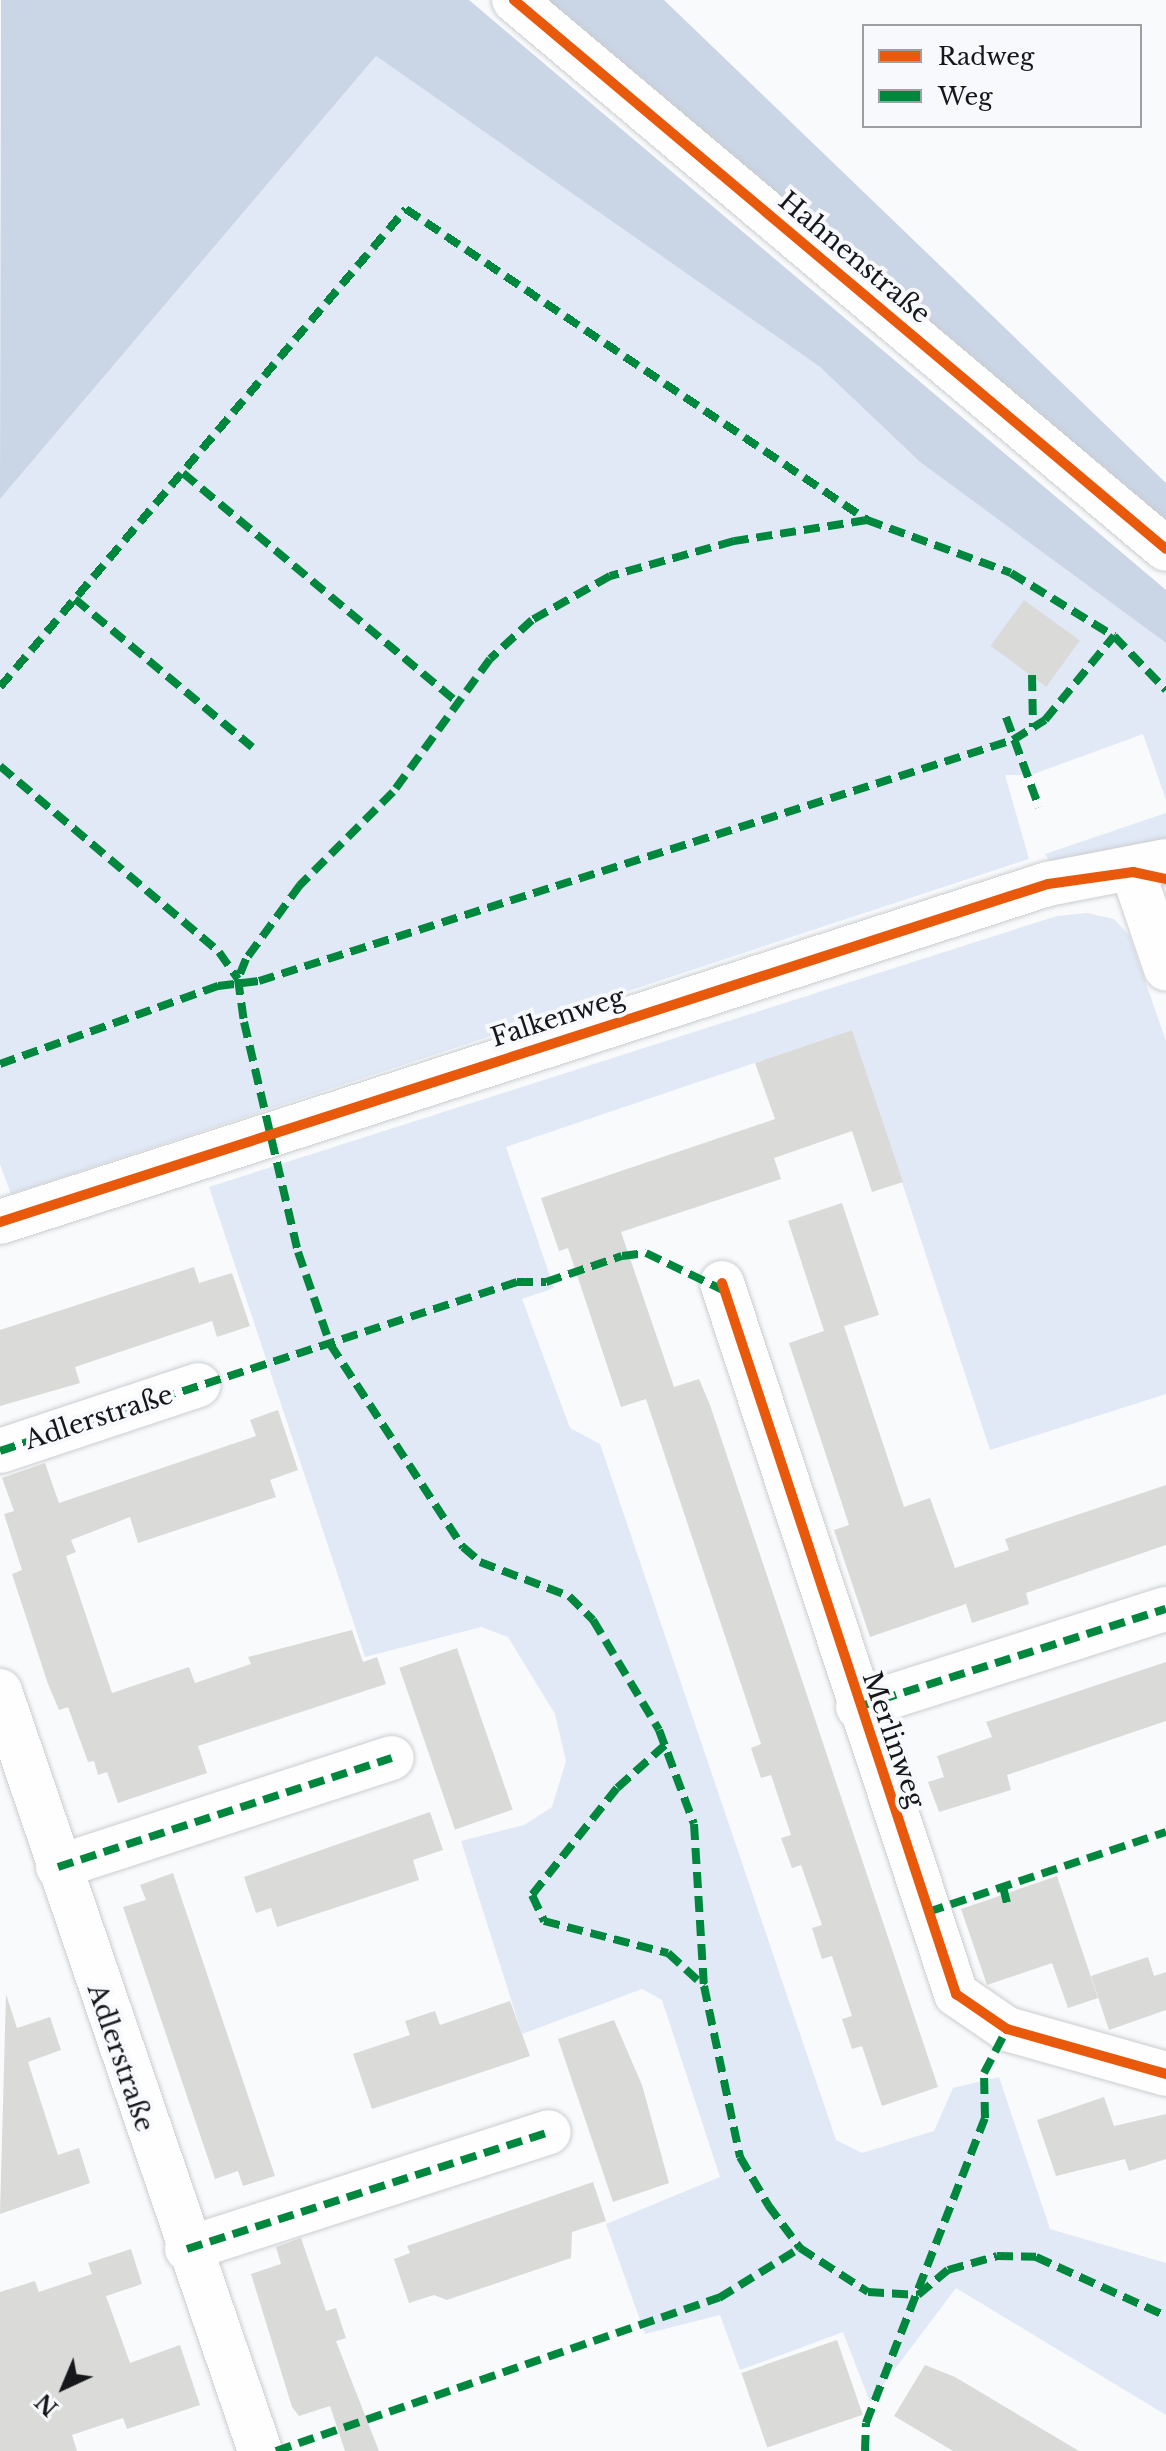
<!DOCTYPE html>
<html>
<head>
<meta charset="utf-8">
<style>
	body { margin:0 }
	#map { position:relative; width:1166px; height:2451px; overflow:hidden; background:#f8fafc; font-family:"Libre Baskerville",serif }
	div>[style] { position:absolute }
	.green>* { inset:0; background:#e1e9f6 }
	.forest>* { inset:0; background:#cad5e5 }
	.building>* { inset:0; background:#dadad9; transform-origin:0 0 }
	.roads { filter:drop-shadow(0 0 2px #cbcdcf) drop-shadow(0 0 2px #cbcdcf) }
	.minor>* { height:44px; margin:-22px; padding:0 22px; transform-origin:22px; border-radius:22px; background:#fefeff }
	.quiet>* { height:8px; margin-top:-4px; transform-origin:0; background:repeating-linear-gradient(90deg,#00873e 0 16px,transparent 0 24px) }
	.cycleway>* { height:10px; margin:-5px; padding:0 5px; transform-origin:5px; border-radius:5px; background:#e8590c }
	span { translate:-50% -50%; white-space:nowrap; text-align:center; line-height:1.15; -webkit-text-stroke:8px #f7f9fd; paint-order:stroke }
	.street-label { font-size:26px; color:#15171a }
	.legend { position:absolute; left:862px; top:24px; width:280px; height:104px; box-sizing:border-box; background:#f7f9fd; border:2px solid #9d9fa2; margin:0; padding:10px 14px; list-style:none; font-size:24px; color:#15171a }
	.legend li { display:flex; align-items:center; gap:16px; height:40px }
	.legend b { width:40px; border:2px solid #9d9fa2 }
	.north { position:absolute; left:24px; top:2347px; width:80px; height:80px; -webkit-text-stroke:6px #f7f9fd; paint-order:stroke; rotate:224deg; font-size:22px; font-weight:700; line-height:32px; text-align:center; color:#15171a }
	.north::after { content:''; display:block; margin:auto; width:28px; height:36px; background:#15171a; clip-path:polygon(50% 0,100% 100%,50% 72%,0 100%) }
</style>
</head>
<body>
<div id="map">
	<div class="green">
		<i style="clip-path:polygon(376px 56px,820px 367px,920px 462px,1166px 643px,1166px 800px,1143px 734px,1031px 775px,1005px 775px,1029px 859px,11px 1194px,0 1164px,0 499px)"></i>
		<i style="clip-path:polygon(1166px 813px,1166px 841px,1052px 864px,1045px 854px)"></i>
		<i style="clip-path:polygon(1087px 913px,1114px 919px,1129px 935px,1166px 1041px,1166px 1394px,990px 1450px,852px 1030px,506px 1147px,554px 1288px,522px 1299px,570px 1428px,600px 1444px,836px 2140px,862px 2153px,934px 2131px,953px 2088px,999px 2077px,1050px 2229px,1166px 2263px,1166px 2415px,956px 2288px,870px 2402px,843px 2332px,740px 2370px,720px 2315px,645px 2334px,606px 2224px,720px 2177px,662px 2000px,642px 1989px,522px 2034px,461px 1841px,524px 1825px,552px 1807px,566px 1761px,555px 1714px,508px 1637px,481px 1627px,365px 1657px,209px 1187px,1057px 916px)"></i>
	</div>
	<div class="forest">
		<i style="clip-path:polygon(1px 0,469px 0,1166px 590px,1166px 643px,920px 462px,820px 367px,376px 56px,0 499px)"></i>
		<i style="clip-path:polygon(544px 0,664px 0,1166px 483px,1166px 525px)"></i>
	</div>
	<div class="building">
		<i style="left:1024px;top:600px;width:69px;height:57px;rotate:36deg"></i>
		<i style="clip-path:polygon(852px 1030px,903px 1182px,872px 1192px,852px 1131px,774px 1158px,781px 1179px,621px 1232px,674px 1387px,699px 1379px,710px 1405px,938px 2087px,882px 2106px,862px 2046px,852px 2049px,842px 2019px,852px 2016px,832px 1956px,822px 1959px,817px 1944px,812px 1928px,822px 1925px,801px 1865px,792px 1868px,781px 1838px,791px 1835px,771px 1775px,761px 1778px,751px 1748px,761px 1744px,646px 1399px,621px 1407px,568px 1248px,559px 1251px,541px 1198px,775px 1119px,755px 1063px)"></i>
		<i style="clip-path:polygon(842px 1203px,879px 1315px,844px 1326px,904px 1507px,930px 1498px,955px 1568px,1009px 1550px,1005px 1539px,1166px 1485px,1166px 1545px,1026px 1593px,1029px 1604px,972px 1623px,966px 1604px,870px 1637px,834px 1530px,849px 1525px,789px 1343px,824px 1331px,788px 1221px)"></i>
		<i style="clip-path:polygon(194px 1267px,199px 1283px,232px 1273px,250px 1326px,217px 1337px,212px 1321px,75px 1367px,80px 1383px,0 1406px,0 1330px)"></i>
		<i style="clip-path:polygon(278px 1410px,298px 1470px,270px 1480px,276px 1497px,138px 1543px,130px 1517px,71px 1540px,76px 1552px,66px 1556px,112px 1693px,189px 1667px,195px 1683px,251px 1664px,248px 1657px,352px 1630px,363px 1662px,377px 1657px,386px 1684px,198px 1746px,207px 1773px,118px 1803px,107px 1772px,98px 1775px,94px 1761px,88px 1762px,68px 1707px,59px 1710px,48px 1684px,12px 1574px,22px 1570px,4px 1514px,14px 1511px,2px 1478px,45px 1463px,59px 1503px,256px 1436px,250px 1420px)"></i>
		<i style="left:457px;top:1648px;width:171px;height:61px;rotate:71deg"></i>
		<i style="clip-path:polygon(1166px 1662px,1166px 1721px,1007px 1775px,1011px 1790px,939px 1812px,928px 1782px,944px 1777px,937px 1756px,992px 1737px,986px 1722px)"></i>
		<i style="clip-path:polygon(430px 1812px,443px 1850px,413px 1860px,419px 1880px,277px 1927px,271px 1908px,256px 1913px,244px 1877px)"></i>
		<i style="clip-path:polygon(173px 1873px,275px 2176px,243px 2186px,238px 2171px,215px 2179px,123px 1907px,146px 1900px,140px 1885px)"></i>
		<i style="clip-path:polygon(1057px 1876px,1098px 1998px,1068px 2008px,1052px 1963px,987px 1985px,961px 1909px)"></i>
		<i style="clip-path:polygon(1148px 1957px,1154px 1976px,1166px 1972px,1166px 2010px,1109px 2030px,1091px 1976px)"></i>
		<i style="clip-path:polygon(6px 1994px,17px 2028px,50px 2017px,61px 2050px,28px 2062px,58px 2155px,79px 2148px,90px 2183px,0 2214px)"></i>
		<i style="clip-path:polygon(510px 2001px,530px 2056px,372px 2109px,353px 2054px,410px 2035px,405px 2021px,435px 2011px,440px 2025px)"></i>
		<i style="clip-path:polygon(614px 2020px,642px 2085px,669px 2183px,613px 2202px,558px 2039px)"></i>
		<i style="clip-path:polygon(1104px 2097px,1114px 2126px,1166px 2114px,1166px 2159px,1129px 2171px,1125px 2159px,1056px 2176px,1037px 2120px)"></i>
		<i style="clip-path:polygon(593px 2182px,606px 2221px,572px 2232px,571px 2258px,447px 2300px,434px 2295px,409px 2303px,394px 2259px,410px 2253px,407px 2246px)"></i>
		<i style="clip-path:polygon(301px 2238px,326px 2311px,336px 2308px,346px 2338px,336px 2341px,379px 2451px,345px 2451px,330px 2406px,299px 2416px,292px 2407px,251px 2274px,281px 2264px,276px 2247px)"></i>
		<i style="clip-path:polygon(131px 2249px,142px 2284px,106px 2296px,130px 2363px,180px 2345px,200px 2405px,127px 2429px,123px 2418px,72px 2435px,77px 2451px,0 2451px,0 2292px,35px 2281px,39px 2292px,92px 2274px,88px 2263px)"></i>
		<i style="left:837px;top:2340px;width:79px;height:101px;rotate:71deg"></i>
		<i style="clip-path:polygon(925px 2365px,955px 2377px,1079px 2451px,953px 2451px,894px 2416px)"></i>
	</div>
	<div class="roads">
		<div class="minor">
			<i style="left:514px;top:0;width:852px;rotate:40.1deg"></i>
			<i style="left:1133px;top:872px;width:102px;rotate:71.2deg"></i>
			<i style="left:0;top:1222px;width:1101px;rotate:-17.88deg"></i>
			<i style="left:1048px;top:884px;width:120px;rotate:-11deg"></i>
			<i style="left:722px;top:1283px;width:749px;rotate:71.78deg"></i>
			<i style="left:956px;top:1994px;width:62px;rotate:34.5deg"></i>
			<i style="left:1007px;top:2029px;width:165px;rotate:15.8deg"></i>
			<i style="left:0;top:1451px;width:209px;rotate:-18.4deg"></i>
			<i style="left:0;top:1691px;width:803px;rotate:71.11deg"></i>
			<i style="left:858px;top:1707px;width:323px;rotate:-17.7deg"></i>
			<i style="left:58px;top:1867px;width:351px;rotate:-18.1deg"></i>
			<i style="left:187px;top:2249px;width:380px;rotate:-17.9deg"></i>
		</div>
	</div>
	<div class="quiet">
		<i style="left:183px;top:473px;width:359px;rotate:39.9deg"></i>
		<i style="left:867px;top:520px;width:135px;rotate:171deg"></i>
		<i style="left:734px;top:541px;width:129px;rotate:164.2deg"></i>
		<i style="left:610px;top:576px;width:90px;rotate:150.6deg"></i>
		<i style="left:532px;top:620px;width:57px;rotate:137.1deg"></i>
		<i style="left:490px;top:659px;width:165px;rotate:126.1deg"></i>
		<i style="left:393px;top:792px;width:132px;rotate:135deg"></i>
		<i style="left:300px;top:885px;width:92px;rotate:126.1deg"></i>
		<i style="left:246px;top:959px;width:22px;rotate:112deg"></i>
		<i style="left:238px;top:979px;width:43px;rotate:82.1deg"></i>
		<i style="left:244px;top:1022px;width:236px;rotate:76.8deg"></i>
		<i style="left:298px;top:1252px;width:97px;rotate:70.8deg"></i>
		<i style="left:330px;top:1344px;width:243px;rotate:56.8deg"></i>
		<i style="left:463px;top:1547px;width:23px;rotate:41deg"></i>
		<i style="left:480px;top:1562px;width:95px;rotate:20.9deg"></i>
		<i style="left:569px;top:1596px;width:34px;rotate:45deg"></i>
		<i style="left:593px;top:1620px;width:128px;rotate:59deg"></i>
		<i style="left:659px;top:1730px;width:100px;rotate:69.6deg"></i>
		<i style="left:694px;top:1824px;width:162px;rotate:86.5deg"></i>
		<i style="left:704px;top:1986px;width:175px;rotate:78.1deg"></i>
		<i style="left:740px;top:2157px;width:56px;rotate:59.7deg"></i>
		<i style="left:768px;top:2205px;width:54px;rotate:53.3deg"></i>
		<i style="left:800px;top:2248px;width:81px;rotate:32.9deg"></i>
		<i style="left:868px;top:2292px;width:50px;rotate:3.4deg"></i>
		<i style="left:918px;top:2295px;width:39px;rotate:-40deg"></i>
		<i style="left:948px;top:2270px;width:51px;rotate:-15.9deg"></i>
		<i style="left:997px;top:2256px;width:39px;rotate:1deg"></i>
		<i style="left:1036px;top:2257px;width:143px;rotate:24.4deg"></i>
		<i style="left:75px;top:599px;width:231px;rotate:39.9deg"></i>
		<i style="left:1032px;top:675px;width:52px;rotate:88.9deg"></i>
		<i style="left:0;top:687px;width:627px;rotate:-49.66deg"></i>
		<i style="left:406px;top:209px;width:556px;rotate:34deg"></i>
		<i style="left:867px;top:520px;width:153px;rotate:20.2deg"></i>
		<i style="left:1011px;top:573px;width:121px;rotate:31.5deg"></i>
		<i style="left:1114px;top:636px;width:75px;rotate:46.1deg"></i>
		<i style="left:1006px;top:717px;width:96px;rotate:69.9deg"></i>
		<i style="left:0;top:766px;width:287px;rotate:40.3deg"></i>
		<i style="left:219px;top:952px;width:33px;rotate:55deg"></i>
		<i style="left:0;top:1064px;width:232px;rotate:-19.7deg"></i>
		<i style="left:218px;top:986px;width:41px;rotate:-7deg"></i>
		<i style="left:259px;top:981px;width:792px;rotate:-17.73deg"></i>
		<i style="left:1013px;top:740px;width:38px;rotate:-32deg"></i>
		<i style="left:1045px;top:720px;width:109px;rotate:-50.6deg"></i>
		<i style="left:0;top:1451px;width:544px;rotate:-18.1deg"></i>
		<i style="left:517px;top:1282px;width:29px"></i>
		<i style="left:546px;top:1282px;width:80px;rotate:-18.9deg"></i>
		<i style="left:622px;top:1256px;width:24px;rotate:-7deg"></i>
		<i style="left:646px;top:1253px;width:88px;rotate:25.7deg"></i>
		<i style="left:858px;top:1707px;width:323px;rotate:-17.7deg"></i>
		<i style="left:665px;top:1745px;width:64px;rotate:138.1deg"></i>
		<i style="left:617px;top:1788px;width:137px;rotate:128.5deg"></i>
		<i style="left:532px;top:1895px;width:29px;rotate:65deg"></i>
		<i style="left:544px;top:1921px;width:128px;rotate:14.5deg"></i>
		<i style="left:668px;top:1953px;width:49px;rotate:42.5deg"></i>
		<i style="left:58px;top:1867px;width:351px;rotate:-18.1deg"></i>
		<i style="left:1003px;top:1887px;width:16px;rotate:76deg"></i>
		<i style="left:928px;top:1912px;width:251px;rotate:-18.6deg"></i>
		<i style="left:187px;top:2249px;width:380px;rotate:-17.9deg"></i>
		<i style="left:276px;top:2451px;width:469px;rotate:-19.1deg"></i>
		<i style="left:719px;top:2298px;width:95px;rotate:-31.7deg"></i>
		<i style="left:865px;top:2451px;width:28px;rotate:-88deg"></i>
		<i style="left:866px;top:2423px;width:327px;rotate:-68.7deg"></i>
		<i style="left:985px;top:2118px;width:45px;rotate:-91.3deg"></i>
		<i style="left:984px;top:2073px;width:50px;rotate:-62.4deg"></i>
	</div>
	<div class="cycleway">
		<i style="left:514px;top:0;width:852px;rotate:40.1deg"></i>
		<i style="left:0;top:1222px;width:1101px;rotate:-17.88deg"></i>
		<i style="left:1048px;top:884px;width:86px;rotate:-8deg"></i>
		<i style="left:1133px;top:872px;width:34px;rotate:12deg"></i>
		<i style="left:722px;top:1283px;width:749px;rotate:71.78deg"></i>
		<i style="left:956px;top:1994px;width:62px;rotate:34.5deg"></i>
		<i style="left:1007px;top:2029px;width:165px;rotate:15.8deg"></i>
	</div>
	<div class="street-label">
		<span style="left:854px;top:258px;rotate:40deg">Hahnenstraße</span>
		<span style="left:558px;top:1018px;rotate:-18deg">Falkenweg</span>
		<span style="left:99px;top:1418px;rotate:-18deg">Adlerstraße</span>
		<span style="left:893px;top:1740px;rotate:71deg">Merlinweg</span>
		<span style="left:120px;top:2058px;rotate:71deg">Adlerstraße</span>
	</div>
	<ul class="legend">
	<li><b style="height:10px;background:#e8590c"></b>Radweg</li>
	<li><b style="height:10px;background:#00873e"></b>Weg</li>
	</ul>
	<div class="north">N</div>
</div>
</body>
</html>
